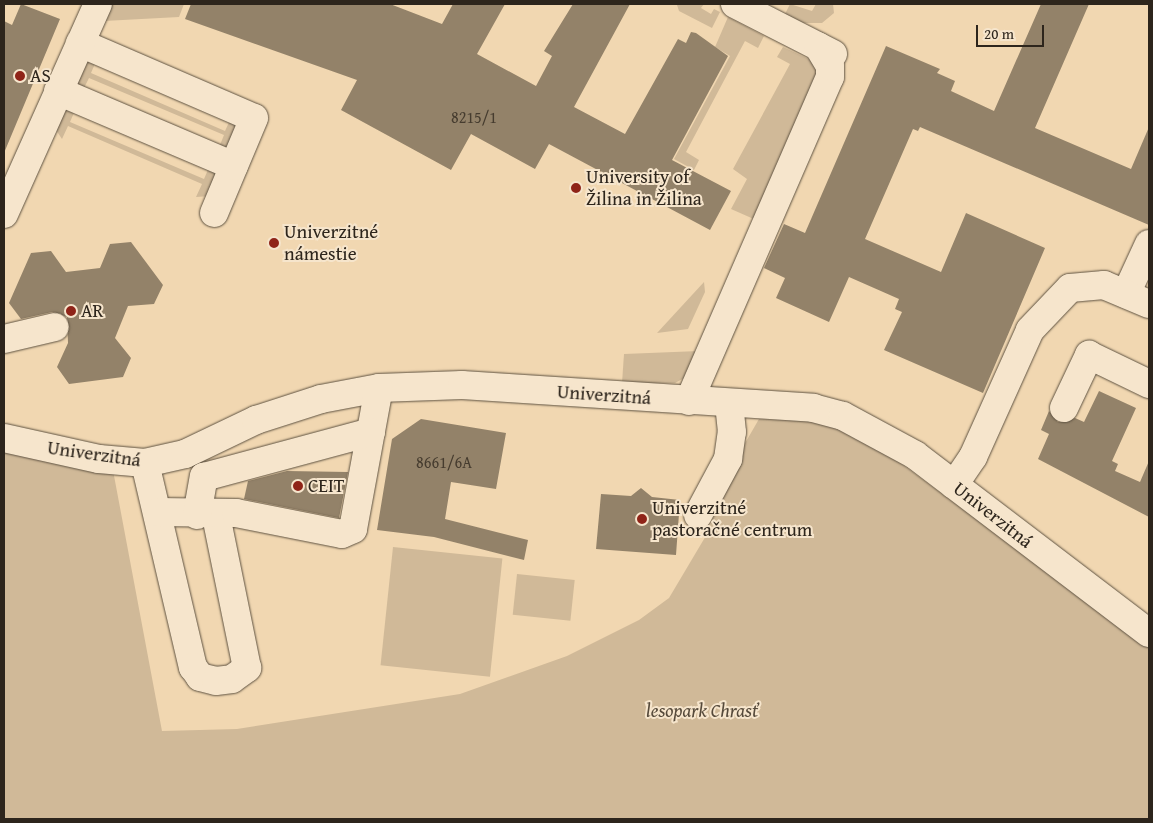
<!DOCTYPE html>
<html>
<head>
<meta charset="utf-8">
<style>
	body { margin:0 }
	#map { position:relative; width:1153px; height:823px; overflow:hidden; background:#f1d7b1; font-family:"Gentium Book Plus",serif }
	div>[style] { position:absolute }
	.green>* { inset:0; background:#d0b998; transform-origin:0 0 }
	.building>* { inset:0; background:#938269 }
	.roads { filter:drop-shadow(0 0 1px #5e5241) drop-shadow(0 0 1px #5e5241) }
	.minor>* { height:28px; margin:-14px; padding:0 14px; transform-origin:14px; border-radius:14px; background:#f6e5cc }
	.dots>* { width:14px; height:14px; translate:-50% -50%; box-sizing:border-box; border:2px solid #f6e5cc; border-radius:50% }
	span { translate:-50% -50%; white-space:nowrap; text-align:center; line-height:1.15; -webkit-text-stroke:4px #f6e5cc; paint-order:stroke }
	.number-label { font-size:16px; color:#463c2f }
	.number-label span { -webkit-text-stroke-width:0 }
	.poi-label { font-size:19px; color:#2d251c }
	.left { translate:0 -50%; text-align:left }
	.street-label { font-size:19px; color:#2d251c }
	.park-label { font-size:19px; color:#564a3b; font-style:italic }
	.frame { position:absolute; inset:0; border:5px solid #2d251c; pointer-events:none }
	.scale { position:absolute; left:976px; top:25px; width:68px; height:22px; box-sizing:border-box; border:2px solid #2d251c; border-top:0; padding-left:6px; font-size:15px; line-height:18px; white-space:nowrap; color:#2d251c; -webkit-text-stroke:4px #f6e5cc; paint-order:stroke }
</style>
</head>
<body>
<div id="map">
	<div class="green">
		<i style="clip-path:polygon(107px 4px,184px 4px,179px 17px,104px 21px)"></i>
		<i style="clip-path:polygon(704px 4px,701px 8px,711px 14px,714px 9px,720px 12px,712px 28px,679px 11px,677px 5px)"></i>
		<i style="clip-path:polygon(790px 4px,812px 11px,816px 4px,833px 4px,834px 13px,822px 23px,803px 23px,783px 18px)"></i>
		<i style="clip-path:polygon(728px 17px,764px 36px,758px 48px,745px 41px,686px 152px,699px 160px,694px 170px,674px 159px,730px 56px,715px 47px)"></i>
		<i style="clip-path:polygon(783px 47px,819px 64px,819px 72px,756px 220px,731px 209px,747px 179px,733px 169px,790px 64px,777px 57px)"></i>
		<i style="clip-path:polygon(97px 59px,91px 73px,225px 131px,231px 118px,238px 128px,227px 149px,218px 150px,224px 135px,89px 78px,82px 92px,76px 86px,83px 61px)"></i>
		<i style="clip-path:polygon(67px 108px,76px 108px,70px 122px,204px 179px,210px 165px,218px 179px,210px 196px,196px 197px,202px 184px,68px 126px,62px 139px,54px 127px,56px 118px)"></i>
		<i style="clip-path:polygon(704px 282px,705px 292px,688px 329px,657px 333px)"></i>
		<i style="clip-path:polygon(699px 351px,686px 377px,675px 383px,622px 383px,624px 354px)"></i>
		<i style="clip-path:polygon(759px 419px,845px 422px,1149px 647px,1149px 819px,4px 819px,4px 438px,112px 465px,162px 731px,237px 729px,460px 694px,567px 656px,639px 620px,669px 598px,707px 534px,733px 464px)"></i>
		<i style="left:393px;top:547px;width:110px;height:119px;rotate:6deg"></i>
		<i style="left:517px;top:574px;width:58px;height:41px;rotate:6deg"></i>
	</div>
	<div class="building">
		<i style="clip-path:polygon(21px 4px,60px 19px,4px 153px,4px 21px,12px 25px)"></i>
		<i style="clip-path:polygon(191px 4px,390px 4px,442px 24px,453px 4px,505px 4px,477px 54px,536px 86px,552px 56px,544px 51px,573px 4px,630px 4px,574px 107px,625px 134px,678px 39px,686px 43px,691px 32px,696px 33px,728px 56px,672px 160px,731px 191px,710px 230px,549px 144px,535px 169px,471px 134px,451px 170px,341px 110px,357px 80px,185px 19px)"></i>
		<i style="clip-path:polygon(1041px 4px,1089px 4px,1035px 128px,1131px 169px,1149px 127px,1149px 225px,920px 127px,918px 131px,913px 129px,865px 239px,941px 272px,966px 213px,1045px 248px,983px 393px,884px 350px,902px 312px,895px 309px,899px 299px,849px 277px,829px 322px,776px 298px,785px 278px,764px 268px,784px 224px,805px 233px,886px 46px,940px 69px,937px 73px,955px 81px,951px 91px,994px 111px)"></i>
		<i style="clip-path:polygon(131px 242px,163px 285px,154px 304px,128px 306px,115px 338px,131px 358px,123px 377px,69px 384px,57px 367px,68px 343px,67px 317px,52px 312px,21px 319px,9px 303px,31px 253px,51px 251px,66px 272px,100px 268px,110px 244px)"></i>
		<i style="clip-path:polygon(1099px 391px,1136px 408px,1112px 461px,1118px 464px,1115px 471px,1140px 482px,1149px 461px,1149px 517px,1038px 459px,1049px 434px,1041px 430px,1049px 411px,1058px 422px,1075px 418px,1084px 422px)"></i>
		<i style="clip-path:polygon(421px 419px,506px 433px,496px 489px,451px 482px,445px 519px,528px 540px,524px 560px,434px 537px,377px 530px,392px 439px)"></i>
		<i style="clip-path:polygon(287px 471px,348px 472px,339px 518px,244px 499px,248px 481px)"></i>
		<i style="clip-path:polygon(641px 488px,652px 497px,680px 500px,676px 555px,596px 549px,601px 494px,631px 496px)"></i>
	</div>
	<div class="roads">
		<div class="minor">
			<i style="left:735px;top:4px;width:110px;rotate:27deg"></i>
			<i style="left:80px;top:43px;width:189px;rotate:23.3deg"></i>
			<i style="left:254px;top:118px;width:103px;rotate:112.8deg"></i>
			<i style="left:58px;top:91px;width:191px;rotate:23.1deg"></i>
			<i style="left:4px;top:214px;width:230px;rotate:-65.9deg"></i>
			<i style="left:1126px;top:294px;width:55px;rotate:-65.3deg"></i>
			<i style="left:4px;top:339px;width:52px;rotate:-13.2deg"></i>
			<i style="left:689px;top:401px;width:353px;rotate:-66.5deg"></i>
			<i style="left:830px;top:77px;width:11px;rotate:-90deg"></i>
			<i style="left:830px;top:66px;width:23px;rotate:-121deg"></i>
			<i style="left:1064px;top:408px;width:59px;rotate:-64.7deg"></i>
			<i style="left:1089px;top:355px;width:67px;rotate:25.8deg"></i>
			<i style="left:4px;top:438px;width:97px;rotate:12.5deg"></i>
			<i style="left:99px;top:459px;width:46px;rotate:5deg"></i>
			<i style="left:145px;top:463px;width:41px;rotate:-12.7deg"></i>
			<i style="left:185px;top:454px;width:79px;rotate:-25.6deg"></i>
			<i style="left:256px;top:420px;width:68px;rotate:-17.9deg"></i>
			<i style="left:321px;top:399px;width:59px;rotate:-10.7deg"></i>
			<i style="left:379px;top:388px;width:83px;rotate:-2.1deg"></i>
			<i style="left:462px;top:385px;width:352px;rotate:3.7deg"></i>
			<i style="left:813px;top:408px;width:31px;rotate:15deg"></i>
			<i style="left:843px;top:416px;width:82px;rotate:28.4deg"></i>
			<i style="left:915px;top:455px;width:294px;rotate:37.3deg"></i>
			<i style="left:145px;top:463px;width:210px;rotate:76.8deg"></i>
			<i style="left:193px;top:667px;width:12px;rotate:55deg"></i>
			<i style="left:200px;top:677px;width:16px;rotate:14deg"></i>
			<i style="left:216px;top:681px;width:16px;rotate:-7deg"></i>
			<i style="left:232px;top:679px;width:19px;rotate:-36deg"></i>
			<i style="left:247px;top:668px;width:155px;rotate:-101.5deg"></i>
			<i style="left:954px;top:485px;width:34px;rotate:-56deg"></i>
			<i style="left:973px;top:457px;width:139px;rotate:-65.8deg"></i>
			<i style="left:1030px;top:330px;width:58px;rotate:-46.4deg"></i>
			<i style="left:1070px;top:288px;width:34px;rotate:-5deg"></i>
			<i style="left:1104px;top:285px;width:49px;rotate:22.9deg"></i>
			<i style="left:158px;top:512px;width:78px;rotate:0.7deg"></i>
			<i style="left:236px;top:513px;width:108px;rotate:11.2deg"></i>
			<i style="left:342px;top:534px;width:12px;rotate:-24deg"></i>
			<i style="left:353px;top:529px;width:143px;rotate:-79.6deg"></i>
			<i style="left:197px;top:515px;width:39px;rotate:-80deg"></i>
			<i style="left:204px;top:477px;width:173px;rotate:-15.1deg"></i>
			<i style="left:698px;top:515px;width:64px;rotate:-61.8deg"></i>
			<i style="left:728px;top:459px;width:27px;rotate:-82deg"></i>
			<i style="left:732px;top:432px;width:29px;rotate:-96deg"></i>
		</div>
	</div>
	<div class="dots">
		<i style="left:20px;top:76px;background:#8f2418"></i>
		<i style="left:576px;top:188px;background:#8f2418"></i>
		<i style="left:274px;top:243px;background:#8f2418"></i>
		<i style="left:71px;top:311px;background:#8f2418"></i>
		<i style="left:298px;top:486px;background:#8f2418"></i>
		<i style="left:642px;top:519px;background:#8f2418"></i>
	</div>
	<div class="number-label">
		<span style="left:474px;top:117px">8215/1</span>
		<span style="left:444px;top:462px">8661/6A</span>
	</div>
	<div class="poi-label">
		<span class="left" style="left:30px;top:76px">AS</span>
		<span class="left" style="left:586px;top:188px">University of<br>Žilina in Žilina</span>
		<span class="left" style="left:284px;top:243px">Univerzitné<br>námestie</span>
		<span class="left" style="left:81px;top:311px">AR</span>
		<span class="left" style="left:308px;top:486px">CEIT</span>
		<span class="left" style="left:652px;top:519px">Univerzitné<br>pastoračné centrum</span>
	</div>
	<div class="street-label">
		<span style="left:604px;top:395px;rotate:4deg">Univerzitná</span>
		<span style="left:94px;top:454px;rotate:8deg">Univerzitná</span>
		<span style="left:993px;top:515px;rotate:38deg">Univerzitná</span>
	</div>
	<div class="park-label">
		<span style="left:702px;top:711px">lesopark Chrasť</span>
	</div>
	<div class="frame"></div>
	<div class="scale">20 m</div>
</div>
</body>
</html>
